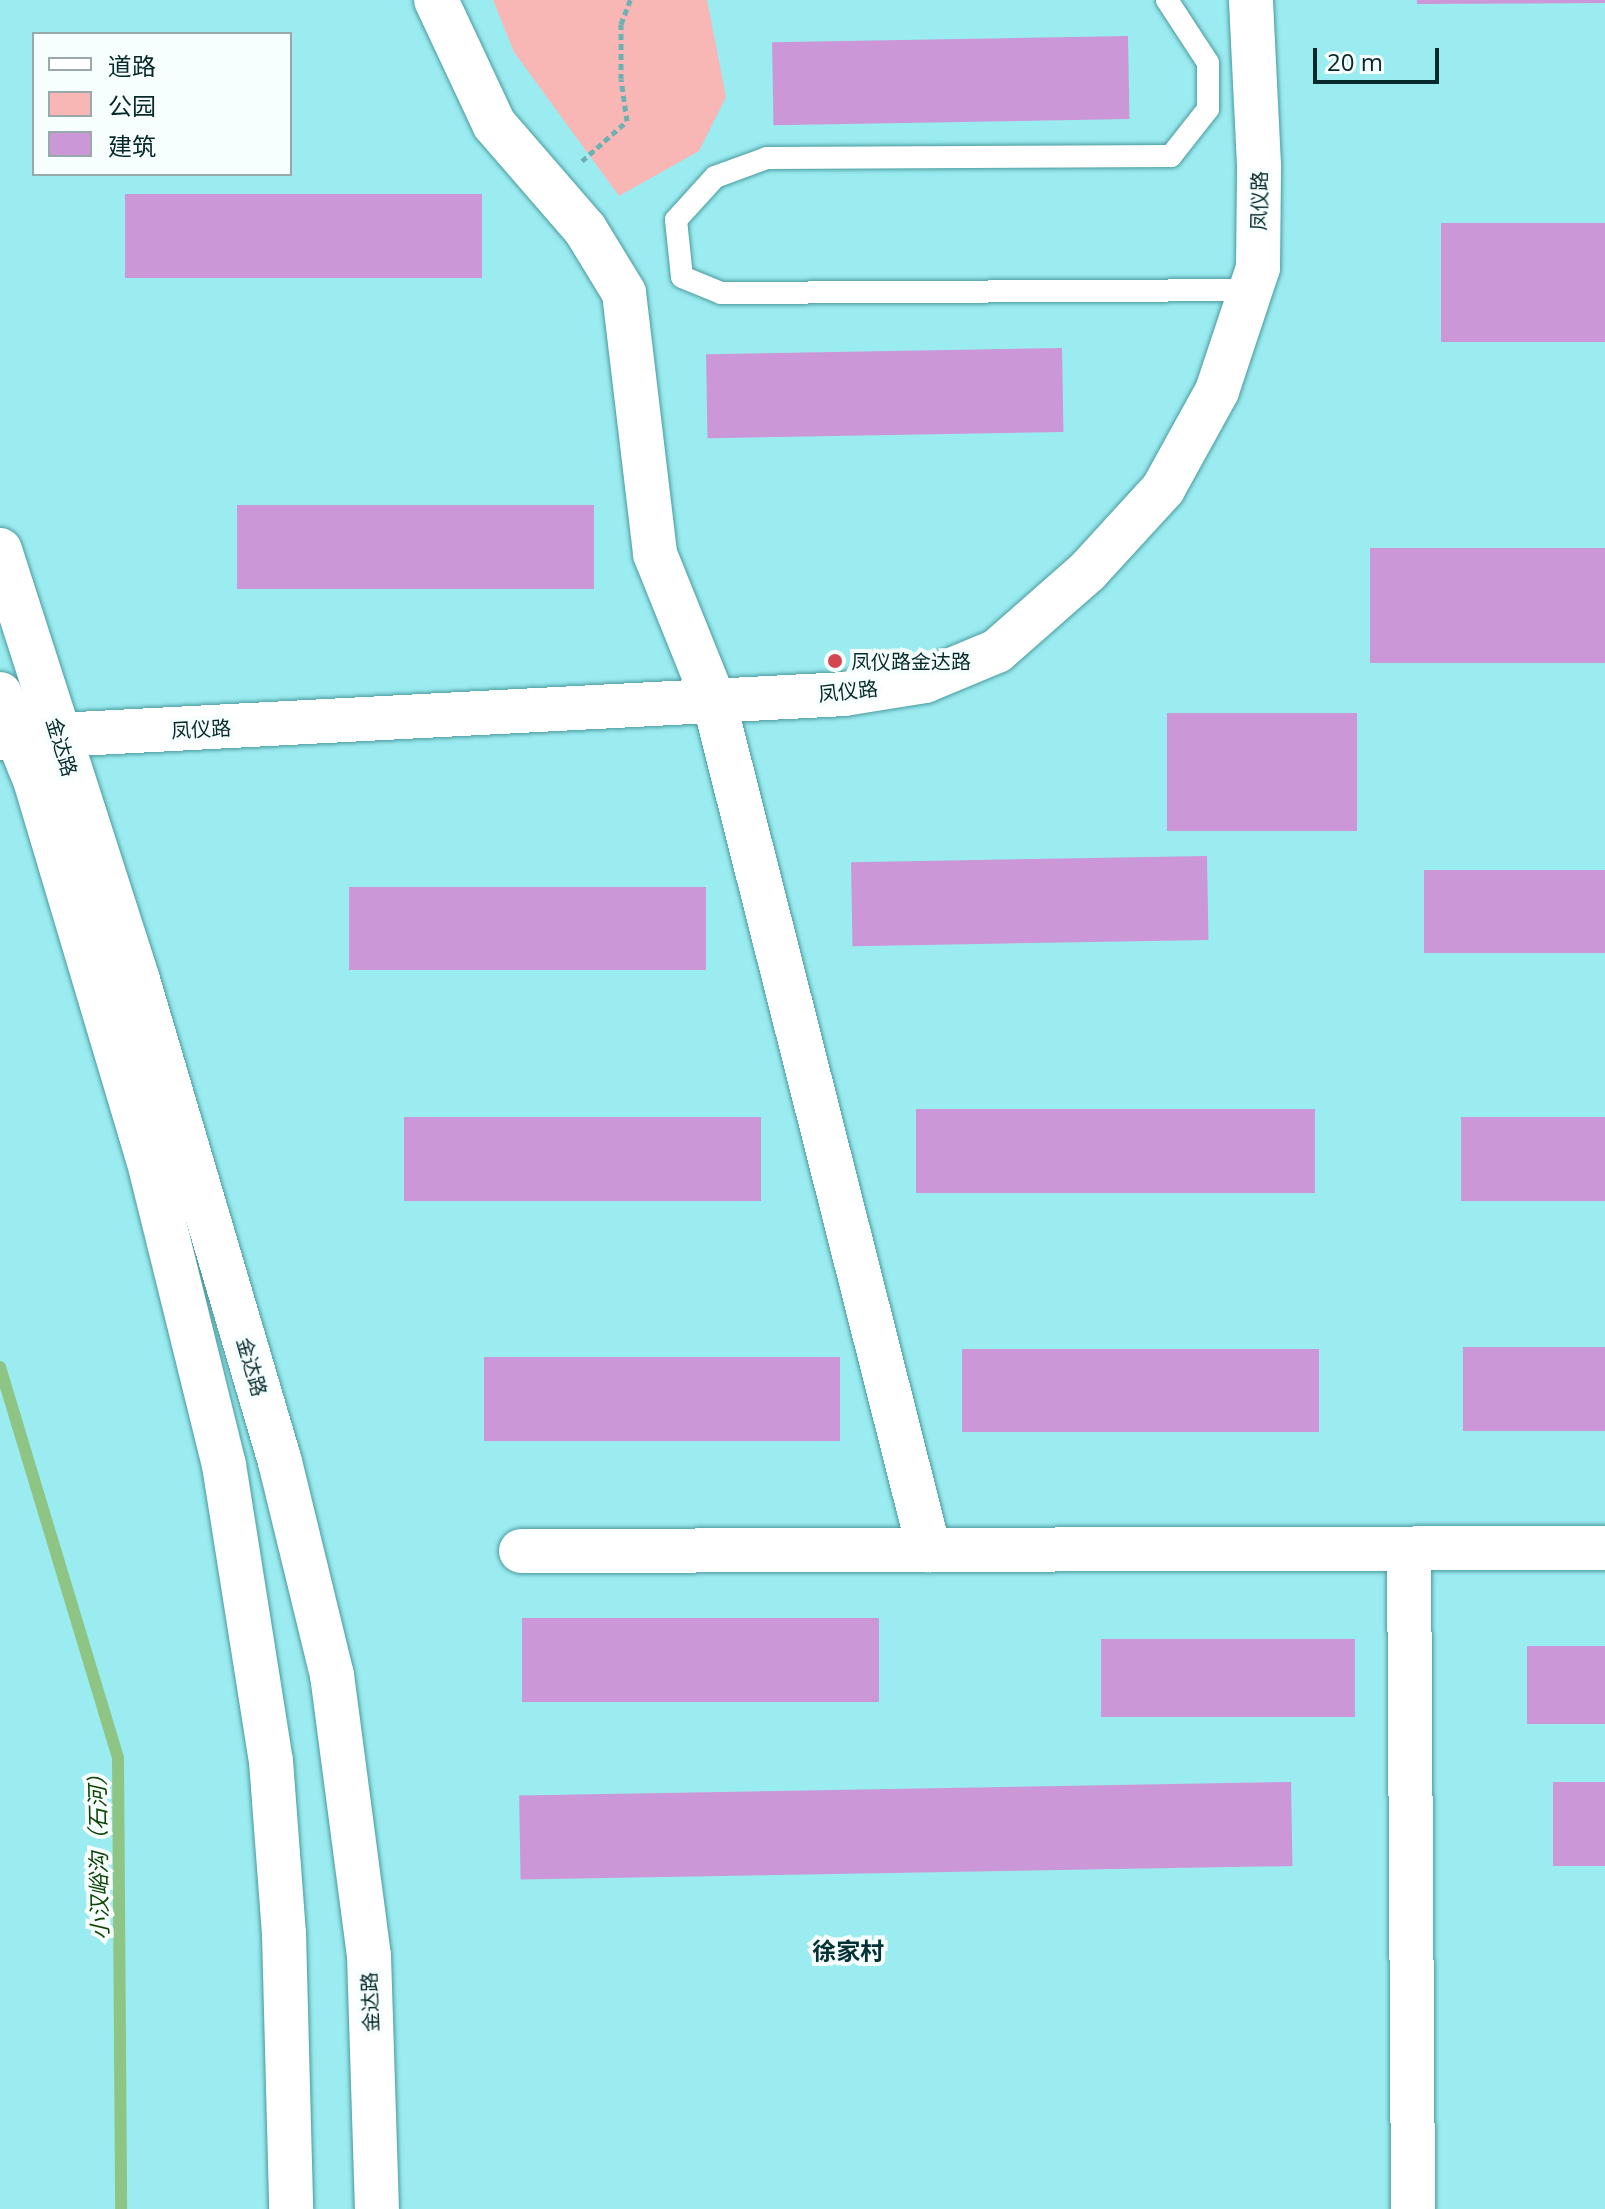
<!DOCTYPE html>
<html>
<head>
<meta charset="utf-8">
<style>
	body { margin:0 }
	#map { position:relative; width:1605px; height:2209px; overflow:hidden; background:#9becf0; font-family:"Open Sans","Noto Sans SC",sans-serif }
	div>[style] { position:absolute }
	.green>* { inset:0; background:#f8b6b4 }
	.stream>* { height:12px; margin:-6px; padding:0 6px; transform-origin:6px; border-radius:6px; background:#8ec484 }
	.building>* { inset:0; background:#cb97d6; transform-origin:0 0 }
	.path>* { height:5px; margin-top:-2.5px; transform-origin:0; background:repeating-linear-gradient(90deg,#6eb1b4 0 6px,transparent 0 10px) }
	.roads { filter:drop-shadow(0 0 2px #4a9a9e) drop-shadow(0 0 2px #4a9a9e) }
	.lane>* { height:22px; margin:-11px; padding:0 11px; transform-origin:11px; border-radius:11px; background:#fff }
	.street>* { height:44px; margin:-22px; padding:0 22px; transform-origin:22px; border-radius:22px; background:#fff }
	.secondary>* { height:44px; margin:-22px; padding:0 22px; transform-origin:22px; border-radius:22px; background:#fff }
	.dots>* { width:22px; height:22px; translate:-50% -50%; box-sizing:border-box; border:4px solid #f7fefe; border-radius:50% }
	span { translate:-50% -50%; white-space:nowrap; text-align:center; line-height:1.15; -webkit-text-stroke:8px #f7fefe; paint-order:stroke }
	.street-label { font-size:20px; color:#062a2c }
	.poi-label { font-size:20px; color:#062a2c }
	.left { translate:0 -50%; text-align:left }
	.water-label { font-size:22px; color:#0e4401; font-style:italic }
	.quarter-label { font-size:24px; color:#043235; font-weight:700 }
	.legend { position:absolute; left:32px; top:32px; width:260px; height:144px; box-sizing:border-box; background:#f7fefe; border:2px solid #97a9aa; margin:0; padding:10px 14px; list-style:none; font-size:24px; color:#062a2c }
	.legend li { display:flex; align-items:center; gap:16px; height:40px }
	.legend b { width:40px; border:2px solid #97a9aa }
	.scale { position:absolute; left:1313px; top:48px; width:126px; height:36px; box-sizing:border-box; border:4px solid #062a2c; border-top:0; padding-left:10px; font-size:24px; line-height:28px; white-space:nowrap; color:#062a2c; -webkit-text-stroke:6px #f7fefe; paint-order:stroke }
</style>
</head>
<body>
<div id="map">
	<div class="green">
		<i style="clip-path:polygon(493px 0,707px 0,726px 97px,699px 151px,619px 196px,514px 52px)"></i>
	</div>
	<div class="stream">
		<i style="left:0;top:1367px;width:408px;rotate:73.2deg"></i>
		<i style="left:118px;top:1758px;width:451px;rotate:89.6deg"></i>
	</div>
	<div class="building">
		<i style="clip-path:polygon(1417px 0,1605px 0,1605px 3px,1417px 4px)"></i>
		<i style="left:1128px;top:36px;width:83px;height:356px;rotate:89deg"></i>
		<i style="left:482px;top:194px;width:84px;height:357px;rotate:90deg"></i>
		<i style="left:1441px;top:223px;width:164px;height:119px"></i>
		<i style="left:1062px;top:348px;width:84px;height:356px;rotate:89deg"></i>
		<i style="left:594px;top:505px;width:84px;height:357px;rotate:90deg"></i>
		<i style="left:1370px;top:548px;width:235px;height:115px"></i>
		<i style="left:1167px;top:713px;width:190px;height:118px"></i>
		<i style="left:1207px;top:856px;width:84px;height:356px;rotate:89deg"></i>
		<i style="left:1605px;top:870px;width:83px;height:181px;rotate:90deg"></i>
		<i style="left:706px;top:887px;width:83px;height:357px;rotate:90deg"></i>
		<i style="left:916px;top:1109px;width:399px;height:84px"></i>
		<i style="left:761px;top:1117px;width:84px;height:357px;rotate:90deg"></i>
		<i style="left:1605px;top:1117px;width:84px;height:144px;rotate:90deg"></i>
		<i style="left:1463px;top:1347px;width:142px;height:84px"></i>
		<i style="left:1319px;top:1349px;width:83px;height:357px;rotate:90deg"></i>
		<i style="left:840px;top:1357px;width:84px;height:356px;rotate:90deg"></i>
		<i style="left:879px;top:1618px;width:84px;height:357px;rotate:90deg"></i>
		<i style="left:1355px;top:1639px;width:78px;height:254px;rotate:90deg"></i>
		<i style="left:1605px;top:1646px;width:78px;height:78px;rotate:90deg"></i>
		<i style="left:1291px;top:1782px;width:84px;height:772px;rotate:89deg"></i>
		<i style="left:1553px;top:1782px;width:52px;height:84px"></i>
	</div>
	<div class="path">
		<i style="left:582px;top:161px;width:60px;rotate:-41.6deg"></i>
		<i style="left:627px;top:121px;width:42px;rotate:-98.1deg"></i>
		<i style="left:621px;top:79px;width:55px;rotate:-90deg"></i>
		<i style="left:621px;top:24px;width:26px;rotate:-69deg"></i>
	</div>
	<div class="roads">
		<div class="lane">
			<i style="left:1167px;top:0;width:75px;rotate:56.9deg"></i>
			<i style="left:1208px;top:63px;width:46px;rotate:90deg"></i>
			<i style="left:1208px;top:109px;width:60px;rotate:128.2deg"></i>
			<i style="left:1171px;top:156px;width:404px;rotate:179.7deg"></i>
			<i style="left:767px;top:158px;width:55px;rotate:159.9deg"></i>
			<i style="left:715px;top:177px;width:58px;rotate:132.2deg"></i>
			<i style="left:676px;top:220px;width:57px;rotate:84deg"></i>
			<i style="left:682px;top:277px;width:42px;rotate:22.3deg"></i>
			<i style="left:721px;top:293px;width:530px;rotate:-0.32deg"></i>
		</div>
		<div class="street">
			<i style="left:436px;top:0;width:137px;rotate:64.9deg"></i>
			<i style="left:494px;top:124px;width:139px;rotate:49.1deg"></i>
			<i style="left:585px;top:229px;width:75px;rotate:58.6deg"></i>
			<i style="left:624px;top:293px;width:263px;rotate:83.2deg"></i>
			<i style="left:655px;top:554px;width:158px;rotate:68.1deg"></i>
			<i style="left:714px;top:701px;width:876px;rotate:75.79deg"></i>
			<i style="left:1409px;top:1549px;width:660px;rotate:89.65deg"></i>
			<i style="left:521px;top:1551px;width:1084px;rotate:-0.16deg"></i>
		</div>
		<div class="secondary">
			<i style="left:0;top:550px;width:452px;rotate:72.2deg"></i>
			<i style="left:138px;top:980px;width:502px;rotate:73.58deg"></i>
			<i style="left:280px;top:1462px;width:219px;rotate:76.3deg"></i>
			<i style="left:332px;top:1675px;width:283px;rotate:82.5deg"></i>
			<i style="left:369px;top:1956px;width:253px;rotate:88.2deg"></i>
			<i style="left:0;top:694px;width:93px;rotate:67.9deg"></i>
			<i style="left:35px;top:780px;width:395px;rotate:73.4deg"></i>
			<i style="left:148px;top:1158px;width:316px;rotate:76.1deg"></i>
			<i style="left:224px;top:1465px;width:300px;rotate:81deg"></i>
			<i style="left:271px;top:1761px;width:173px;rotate:85.7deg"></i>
			<i style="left:284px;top:1934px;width:275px;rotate:88.5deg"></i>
			<i style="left:0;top:738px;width:845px;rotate:-2.98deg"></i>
			<i style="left:844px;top:694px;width:82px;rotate:-9.1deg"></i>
			<i style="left:925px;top:681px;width:78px;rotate:-22.6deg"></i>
			<i style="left:997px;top:651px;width:120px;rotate:-41.3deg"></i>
			<i style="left:1087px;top:572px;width:113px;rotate:-47.5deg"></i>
			<i style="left:1163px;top:489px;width:112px;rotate:-61.1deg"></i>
			<i style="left:1217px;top:391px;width:130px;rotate:-71.6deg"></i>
			<i style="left:1258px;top:268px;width:103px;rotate:-89.4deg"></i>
			<i style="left:1259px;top:165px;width:165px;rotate:-92.8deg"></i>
		</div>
	</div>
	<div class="dots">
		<i style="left:835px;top:661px;background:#d64650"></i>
	</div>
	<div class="street-label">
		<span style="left:1259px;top:201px;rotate:-89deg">凤仪路</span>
		<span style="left:848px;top:691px;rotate:-6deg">凤仪路</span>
		<span style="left:201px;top:729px;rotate:-3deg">凤仪路</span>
		<span style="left:62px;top:747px;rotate:73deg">金达路</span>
		<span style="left:252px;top:1367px;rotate:74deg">金达路</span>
		<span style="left:370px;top:2002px;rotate:-92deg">金达路</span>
	</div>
	<div class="poi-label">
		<span class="left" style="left:851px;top:661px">凤仪路金达路</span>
	</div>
	<div class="water-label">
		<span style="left:98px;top:1852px;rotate:-91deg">小汉峪沟（石河）</span>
	</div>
	<div class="quarter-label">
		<span style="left:848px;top:1951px">徐家村</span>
	</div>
	<ul class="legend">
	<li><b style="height:10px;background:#fff"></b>道路</li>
	<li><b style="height:22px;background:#f8b6b4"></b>公园</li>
	<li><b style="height:22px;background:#cb97d6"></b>建筑</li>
	</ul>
	<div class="scale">20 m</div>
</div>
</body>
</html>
